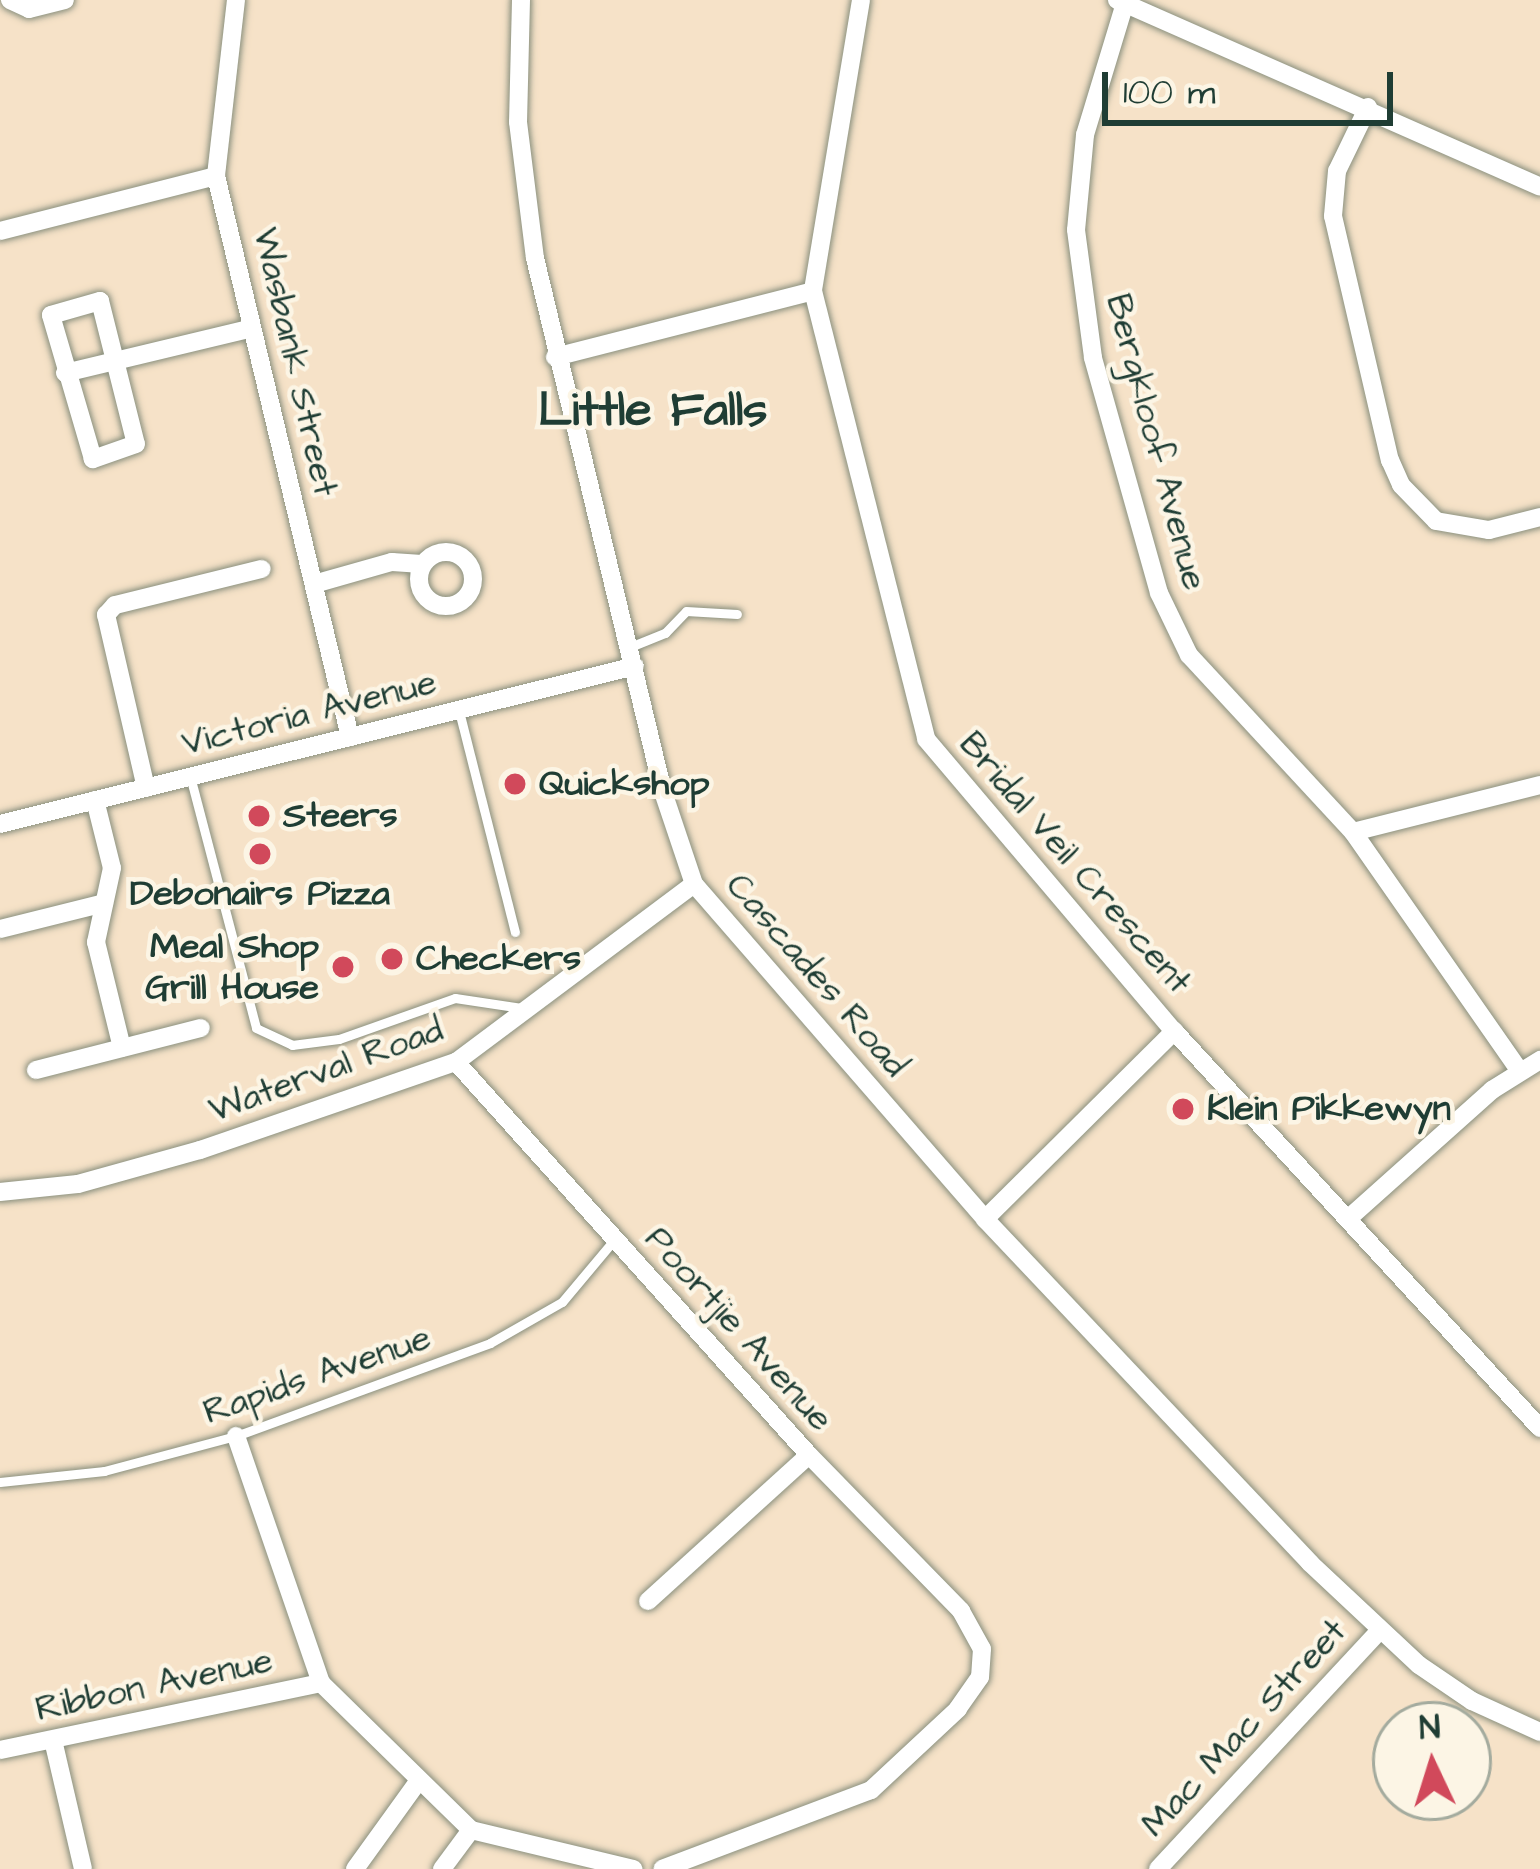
<!DOCTYPE html>
<html>
<head>
<meta charset="utf-8">
<style>
	body { margin:0 }
	#map { position:relative; width:1540px; height:1869px; overflow:hidden; background:#f6e2c8; font-family:"Architects Daughter",sans-serif }
	div>[style] { position:absolute }
	.roads { filter:drop-shadow(0 0 3px #8a907e) drop-shadow(0 0 3px #8a907e) }
	.lane>* { height:9px; margin:-4.5px; padding:0 4.5px; transform-origin:4.5px; border-radius:4.5px; background:#fff }
	.street>* { height:18px; margin:-9px; padding:0 9px; transform-origin:9px; border-radius:9px; background:#fff }
	.street>.ring { margin:-9px; padding:0; box-sizing:content-box; background:none; border:18px solid #fff; border-radius:50% }
	.dots>* { width:33px; height:33px; translate:-50% -50%; box-sizing:border-box; border:6px solid #fcf5e5; border-radius:50% }
	span { translate:-50% -50%; white-space:nowrap; text-align:center; line-height:1.15; -webkit-text-stroke:9px #fcf5e5; paint-order:stroke }
	.street-label { font-size:36px; color:#1f3d34 }
	.poi-label { font-size:36px; color:#1f3d34; font-weight:700 }
	.left { translate:0 -50%; text-align:left }
	.right { translate:-100% -50%; text-align:right }
	.district-label { font-size:48px; color:#1f3d34; font-weight:700 }
	.north { position:absolute; left:1372px; top:1701px; width:120px; height:120px; box-sizing:border-box; background:#fcf5e5; border:3px solid #a4ab9e; border-radius:50%; rotate:356deg; font-size:33px; font-weight:700; line-height:48px; text-align:center; color:#1f3d34 }
	.north::after { content:''; display:block; margin:auto; width:42px; height:54px; background:#d1495b; clip-path:polygon(50% 0,100% 100%,50% 72%,0 100%) }
	.scale { position:absolute; left:1102px; top:72px; width:291px; height:54px; box-sizing:border-box; border:6px solid #1f3d34; border-top:0; padding-left:15px; font-size:36px; line-height:42px; white-space:nowrap; color:#1f3d34; -webkit-text-stroke:9px #fcf5e5; paint-order:stroke }
</style>
</head>
<body>
<div id="map">
	<div class="roads">
		<div class="lane">
			<i style="left:630px;top:647px;width:38px;rotate:-22deg"></i>
			<i style="left:665px;top:633px;width:30px;rotate:-46deg"></i>
			<i style="left:686px;top:611px;width:51px;rotate:3.4deg"></i>
			<i style="left:459px;top:711px;width:228px;rotate:75.8deg"></i>
			<i style="left:190px;top:776px;width:260px;rotate:75.3deg"></i>
			<i style="left:256px;top:1028px;width:40px;rotate:25deg"></i>
			<i style="left:292px;top:1045px;width:47px;rotate:-7.3deg"></i>
			<i style="left:339px;top:1039px;width:123px;rotate:-19.5deg"></i>
			<i style="left:455px;top:998px;width:74px;rotate:8.6deg"></i>
			<i style="left:0;top:1482px;width:105px;rotate:-6deg"></i>
			<i style="left:104px;top:1471px;width:137px;rotate:-14.9deg"></i>
			<i style="left:236px;top:1436px;width:270px;rotate:-20.1deg"></i>
			<i style="left:490px;top:1343px;width:83px;rotate:-29.7deg"></i>
			<i style="left:562px;top:1302px;width:81px;rotate:-50deg"></i>
		</div>
		<div class="street">
			<i style="left:10px;top:0;width:21px;rotate:25deg"></i>
			<i style="left:29px;top:9px;width:37px;rotate:-14deg"></i>
			<i style="left:236px;top:0;width:177px;rotate:96.5deg"></i>
			<i style="left:216px;top:176px;width:577px;rotate:76.57deg"></i>
			<i style="left:521px;top:0;width:122px;rotate:91.4deg"></i>
			<i style="left:518px;top:122px;width:137px;rotate:82.9deg"></i>
			<i style="left:535px;top:258px;width:549px;rotate:76.52deg"></i>
			<i style="left:663px;top:792px;width:97px;rotate:71.4deg"></i>
			<i style="left:694px;top:884px;width:444px;rotate:49deg"></i>
			<i style="left:985px;top:1219px;width:473px;rotate:46.6deg"></i>
			<i style="left:1310px;top:1563px;width:149px;rotate:43.1deg"></i>
			<i style="left:1419px;top:1665px;width:64px;rotate:34.2deg"></i>
			<i style="left:1472px;top:1701px;width:75px;rotate:24.5deg"></i>
			<i style="left:861px;top:0;width:295px;rotate:99.4deg"></i>
			<i style="left:813px;top:291px;width:462px;rotate:75.8deg"></i>
			<i style="left:926px;top:739px;width:383px;rotate:49.7deg"></i>
			<i style="left:1174px;top:1031px;width:540px;rotate:47.33deg"></i>
			<i style="left:1117px;top:0;width:462px;rotate:23.8deg"></i>
			<i style="left:1125px;top:3px;width:138px;rotate:106.9deg"></i>
			<i style="left:1085px;top:135px;width:95px;rotate:95.4deg"></i>
			<i style="left:1076px;top:230px;width:129px;rotate:82.4deg"></i>
			<i style="left:1093px;top:358px;width:244px;rotate:74.3deg"></i>
			<i style="left:1159px;top:593px;width:69px;rotate:64.2deg"></i>
			<i style="left:1189px;top:655px;width:241px;rotate:47.2deg"></i>
			<i style="left:1353px;top:832px;width:290px;rotate:55.1deg"></i>
			<i style="left:1368px;top:107px;width:71px;rotate:115.8deg"></i>
			<i style="left:1337px;top:171px;width:45px;rotate:95.1deg"></i>
			<i style="left:1333px;top:216px;width:251px;rotate:76.9deg"></i>
			<i style="left:1390px;top:460px;width:27px;rotate:66deg"></i>
			<i style="left:1401px;top:485px;width:50px;rotate:45.8deg"></i>
			<i style="left:1436px;top:521px;width:54px;rotate:9.6deg"></i>
			<i style="left:1489px;top:530px;width:53px;rotate:-14.3deg"></i>
			<i style="left:0;top:231px;width:223px;rotate:-14.3deg"></i>
			<i style="left:100px;top:301px;width:147px;rotate:75.9deg"></i>
			<i style="left:136px;top:444px;width:46px;rotate:160.8deg"></i>
			<i style="left:93px;top:459px;width:150px;rotate:-106.3deg"></i>
			<i style="left:51px;top:315px;width:51px;rotate:-15.9deg"></i>
			<i style="left:555px;top:357px;width:266px;rotate:-14.3deg"></i>
			<i style="left:65px;top:373px;width:192px;rotate:-13.5deg"></i>
			<i class="ring" style="left:419px;top:552px;width:36px;height:36px"></i>
			<i style="left:314px;top:584px;width:81px;rotate:-15.8deg"></i>
			<i style="left:392px;top:562px;width:30px;rotate:4deg"></i>
			<i style="left:146px;top:788px;width:178px;rotate:-103deg"></i>
			<i style="left:106px;top:615px;width:13px;rotate:-48deg"></i>
			<i style="left:115px;top:605px;width:151px;rotate:-13.8deg"></i>
			<i style="left:95px;top:800px;width:70px;rotate:76deg"></i>
			<i style="left:112px;top:868px;width:76px;rotate:102.2deg"></i>
			<i style="left:96px;top:942px;width:109px;rotate:76.2deg"></i>
			<i style="left:0;top:824px;width:654px;rotate:-13.97deg"></i>
			<i style="left:1353px;top:832px;width:193px;rotate:-14.1deg"></i>
			<i style="left:0;top:929px;width:107px;rotate:-14deg"></i>
			<i style="left:456px;top:1062px;width:528px;rotate:48.07deg"></i>
			<i style="left:809px;top:1455px;width:218px;rotate:45.7deg"></i>
			<i style="left:961px;top:1611px;width:43px;rotate:61.1deg"></i>
			<i style="left:982px;top:1649px;width:28px;rotate:94deg"></i>
			<i style="left:980px;top:1677px;width:39px;rotate:125deg"></i>
			<i style="left:958px;top:1709px;width:119px;rotate:137deg"></i>
			<i style="left:871px;top:1790px;width:223px;rotate:159.3deg"></i>
			<i style="left:36px;top:1070px;width:170px;rotate:-14.3deg"></i>
			<i style="left:0;top:1192px;width:78px;rotate:-5.9deg"></i>
			<i style="left:78px;top:1184px;width:127px;rotate:-15.6deg"></i>
			<i style="left:200px;top:1150px;width:271px;rotate:-19deg"></i>
			<i style="left:456px;top:1062px;width:297px;rotate:-36.8deg"></i>
			<i style="left:1350px;top:1217px;width:191px;rotate:-41.8deg"></i>
			<i style="left:1492px;top:1090px;width:57px;rotate:-32deg"></i>
			<i style="left:985px;top:1219px;width:267px;rotate:-44.8deg"></i>
			<i style="left:236px;top:1436px;width:261px;rotate:71deg"></i>
			<i style="left:321px;top:1683px;width:210px;rotate:44.4deg"></i>
			<i style="left:471px;top:1830px;width:167px;rotate:13.5deg"></i>
			<i style="left:648px;top:1601px;width:217px;rotate:-42.2deg"></i>
			<i style="left:53px;top:1740px;width:132px;rotate:76.9deg"></i>
			<i style="left:0;top:1750px;width:328px;rotate:-11.8deg"></i>
			<i style="left:355px;top:1869px;width:106px;rotate:-54.2deg"></i>
			<i style="left:442px;top:1869px;width:49px;rotate:-53.4deg"></i>
			<i style="left:1158px;top:1869px;width:325px;rotate:-47.1deg"></i>
		</div>
	</div>
	<div class="dots">
		<i style="left:515px;top:784px;background:#d1495b"></i>
		<i style="left:259px;top:816px;background:#d1495b"></i>
		<i style="left:260px;top:854px;background:#d1495b"></i>
		<i style="left:392px;top:959px;background:#d1495b"></i>
		<i style="left:343px;top:967px;background:#d1495b"></i>
		<i style="left:1183px;top:1109px;background:#d1495b"></i>
	</div>
	<div class="street-label">
		<span style="left:295px;top:362px;rotate:77deg">Wasbank Street</span>
		<span style="left:1156px;top:442px;rotate:75deg">Bergkloof Avenue</span>
		<span style="left:309px;top:713px;rotate:-14deg">Victoria Avenue</span>
		<span style="left:1075px;top:863px;rotate:49deg">Bridal Veil Crescent</span>
		<span style="left:817px;top:975px;rotate:49deg">Cascades Road</span>
		<span style="left:326px;top:1070px;rotate:-20deg">Waterval Road</span>
		<span style="left:739px;top:1329px;rotate:48deg">Poortjie Avenue</span>
		<span style="left:317px;top:1375px;rotate:-19deg">Rapids Avenue</span>
		<span style="left:154px;top:1685px;rotate:-12deg">Ribbon Avenue</span>
		<span style="left:1244px;top:1728px;rotate:-47deg">Mac Mac Street</span>
	</div>
	<div class="poi-label">
		<span class="left" style="left:539px;top:784px">Quickshop</span>
		<span class="left" style="left:283px;top:816px">Steers</span>
		<span style="left:260px;top:894px">Debonairs Pizza</span>
		<span class="right" style="left:319px;top:967px">Meal Shop<br>Grill House</span>
		<span class="left" style="left:416px;top:959px">Checkers</span>
		<span class="left" style="left:1207px;top:1109px">Klein Pikkewyn</span>
	</div>
	<div class="district-label">
		<span style="left:653px;top:412px">Little Falls</span>
	</div>
	<div class="north">N</div>
	<div class="scale">100 m</div>
</div>
</body>
</html>
